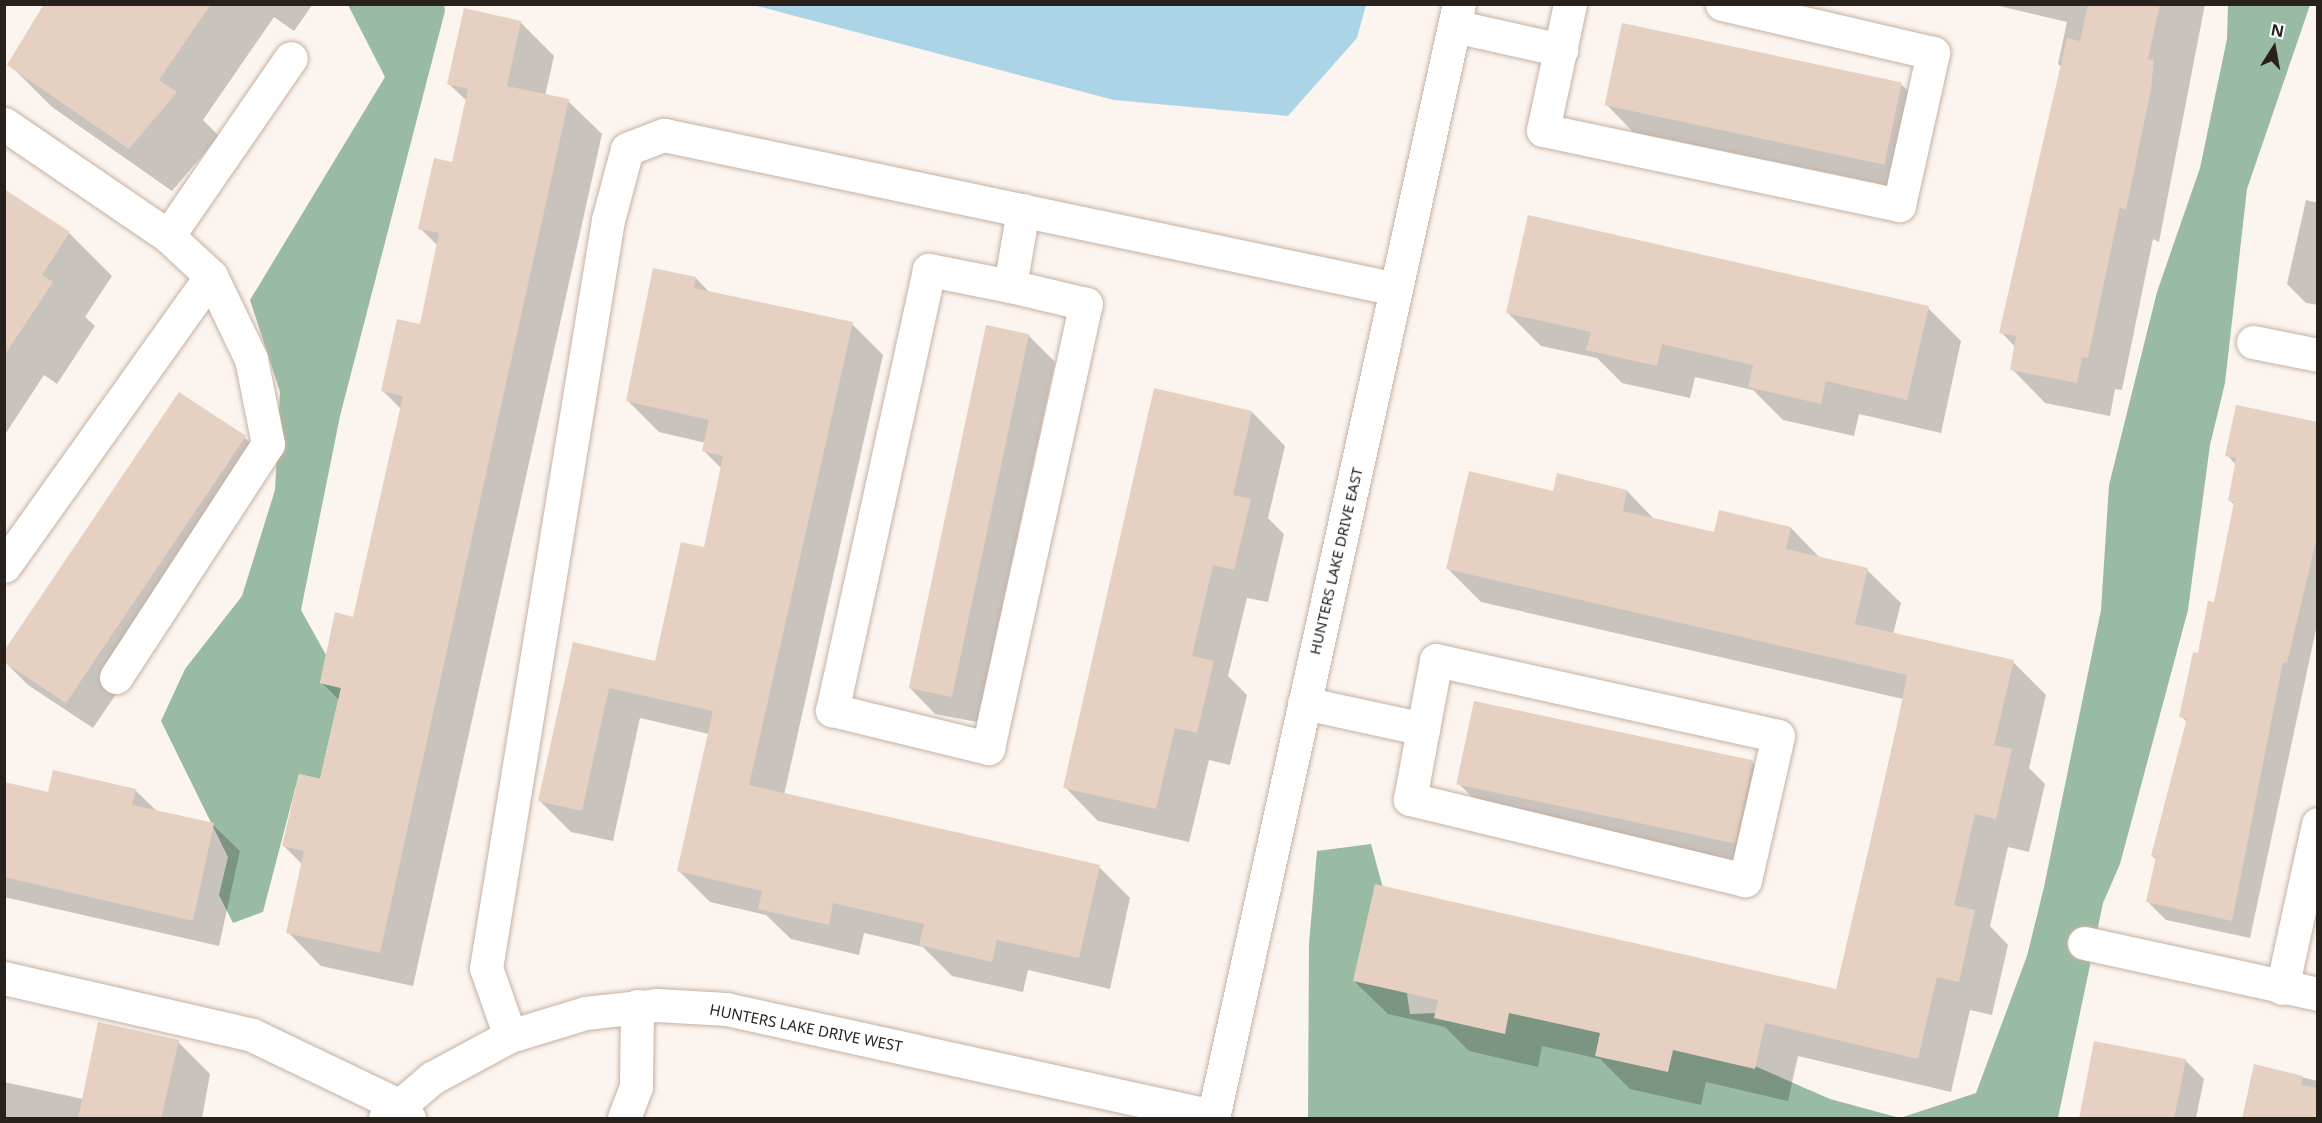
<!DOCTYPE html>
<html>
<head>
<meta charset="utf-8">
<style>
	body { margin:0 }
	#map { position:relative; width:2322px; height:1123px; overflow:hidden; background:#fcf4ee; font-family:"Noto Sans",sans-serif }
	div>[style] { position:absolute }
	.forest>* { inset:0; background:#9abba3 }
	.water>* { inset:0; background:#abd5e6 }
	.shadow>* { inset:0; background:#0003 }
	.building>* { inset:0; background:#e5d0c2; transform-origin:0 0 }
	.roads { filter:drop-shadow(0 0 2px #c4b1a3) drop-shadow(0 0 2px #c4b1a3) }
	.minor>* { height:33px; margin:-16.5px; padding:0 16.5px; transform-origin:16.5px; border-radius:16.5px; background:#fff }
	span { translate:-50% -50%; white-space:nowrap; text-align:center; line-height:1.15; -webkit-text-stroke:4.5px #fff; paint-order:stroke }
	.street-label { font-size:15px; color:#29221c }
	.frame { position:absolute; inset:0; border:6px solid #29221c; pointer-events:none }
	.north { position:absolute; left:2244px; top:18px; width:60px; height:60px; -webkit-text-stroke:4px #fff; paint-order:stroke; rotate:11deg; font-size:16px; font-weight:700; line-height:24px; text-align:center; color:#29221c }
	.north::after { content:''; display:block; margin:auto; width:21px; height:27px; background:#29221c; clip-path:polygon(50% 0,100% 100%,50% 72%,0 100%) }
</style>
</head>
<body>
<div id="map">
	<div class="forest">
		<i style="clip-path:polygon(348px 5px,444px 5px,445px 11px,340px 416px,301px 610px,326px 655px,320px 683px,341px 688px,320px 779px,299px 774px,263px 912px,233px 923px,219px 895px,228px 857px,161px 721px,185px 669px,242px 596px,275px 490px,280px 392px,250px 300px,385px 77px)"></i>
		<i style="clip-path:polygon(2228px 5px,2310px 5px,2247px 189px,2225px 383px,2210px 445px,2188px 610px,2120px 864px,2103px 903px,2058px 1118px,1308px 1118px,1309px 944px,1317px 851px,1371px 844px,1401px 954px,1410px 1014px,1574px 1008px,1700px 1042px,1830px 1099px,1900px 1118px,1976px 1093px,2027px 956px,2044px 887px,2101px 610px,2109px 485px,2157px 292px,2200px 168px,2227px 39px)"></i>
	</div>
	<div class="water">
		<i style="clip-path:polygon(753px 5px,1366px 5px,1357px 38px,1288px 116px,1114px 100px)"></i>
	</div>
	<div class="shadow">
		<i style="clip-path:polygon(59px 4px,313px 4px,294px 31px,274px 17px,203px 120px,219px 136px,172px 191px,52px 107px,9px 64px)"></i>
		<i style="clip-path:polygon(1991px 4px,2205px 4px,2159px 242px,2153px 239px,2122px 390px,2115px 389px,2110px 416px,2045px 403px,2012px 369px,2016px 348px,2001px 332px,2063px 68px,2058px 64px,2067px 22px)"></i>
		<i style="clip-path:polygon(520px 22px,554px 56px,545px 96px,568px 101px,602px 134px,413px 986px,321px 966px,288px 932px,303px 865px,284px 846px,322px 780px,340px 701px,321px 682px,354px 618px,402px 410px,383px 391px,421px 326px,438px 246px,420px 228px,453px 164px,467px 101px,449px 84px)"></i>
		<i style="clip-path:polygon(1901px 84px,1928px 111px,1911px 190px,1633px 132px,1607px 105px)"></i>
		<i style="clip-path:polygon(4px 191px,69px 233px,112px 276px,85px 317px,95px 326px,57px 384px,44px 375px,4px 436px)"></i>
		<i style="clip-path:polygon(2306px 200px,2318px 203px,2318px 305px,2306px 303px,2287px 284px)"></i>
		<i style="clip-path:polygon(696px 278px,710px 293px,852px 324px,883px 355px,784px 795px,1099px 867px,1130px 898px,1110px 989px,1028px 970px,1023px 992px,952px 976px,923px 947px,864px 933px,859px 955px,791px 939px,766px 915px,710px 902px,679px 871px,709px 734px,640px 718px,613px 841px,571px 832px,540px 801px,574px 644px,657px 663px,705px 549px,722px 469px,704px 451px,706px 443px,659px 432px,628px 401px)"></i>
		<i style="clip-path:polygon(1928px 308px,1961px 341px,1941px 433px,1859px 414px,1854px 436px,1783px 420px,1753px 390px,1695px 377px,1690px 398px,1622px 383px,1597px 358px,1541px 346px,1508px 313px)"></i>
		<i style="clip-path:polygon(1028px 335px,1055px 362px,977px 722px,935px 714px,909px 687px)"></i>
		<i style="clip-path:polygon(179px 394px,245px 438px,272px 464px,93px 728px,28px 685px,4px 661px)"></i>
		<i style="clip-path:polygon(1252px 412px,1285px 446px,1268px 518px,1284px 534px,1268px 602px,1247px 598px,1228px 676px,1247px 695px,1230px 765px,1209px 760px,1189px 842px,1098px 821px,1065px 787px)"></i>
		<i style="clip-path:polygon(2318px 423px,2318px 620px,2250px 938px,2166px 920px,2147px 901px,2157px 860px,2152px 856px,2188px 723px,2181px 716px,2216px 604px,2235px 505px,2229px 500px,2236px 465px,2227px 455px)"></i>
		<i style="clip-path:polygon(1627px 491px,1655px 520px,1715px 534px,1791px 528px,1820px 558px,1867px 570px,1901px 603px,1893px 634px,2013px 662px,2046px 695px,2029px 768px,2045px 784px,2029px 852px,2008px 847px,1990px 926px,2008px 945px,1992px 1015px,1970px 1010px,1951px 1092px,1798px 1056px,1788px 1101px,1706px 1082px,1701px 1105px,1630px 1089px,1600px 1059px,1542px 1046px,1538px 1067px,1469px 1051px,1445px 1027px,1388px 1014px,1354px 981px,1837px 990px,1903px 699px,1481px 602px,1447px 568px,1554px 493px)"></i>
		<i style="clip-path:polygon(1752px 762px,1779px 789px,1761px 868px,1485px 810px,1458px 783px)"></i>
		<i style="clip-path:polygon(4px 784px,49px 793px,135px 790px,158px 812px,213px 825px,240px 851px,219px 946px,4px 897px)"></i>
		<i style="clip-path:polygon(178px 1042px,210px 1074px,202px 1118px,4px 1118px,4px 1082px,83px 1099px)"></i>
		<i style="clip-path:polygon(2186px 1061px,2204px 1079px,2196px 1118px,2082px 1118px)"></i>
		<i style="clip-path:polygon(2255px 1066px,2318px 1081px,2318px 1118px)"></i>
	</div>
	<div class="building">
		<i style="clip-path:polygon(44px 4px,211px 4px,159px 80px,177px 92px,129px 149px,7px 65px)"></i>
		<i style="clip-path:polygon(2088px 4px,2160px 4px,2148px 59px,2154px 60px,2151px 89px,2126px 210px,2120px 207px,2088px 358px,2082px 357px,2077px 383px,2010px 370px,2016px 336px,1999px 333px,2067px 38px,2080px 41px)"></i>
		<i style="clip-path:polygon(464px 8px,521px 21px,507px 86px,569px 99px,380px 953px,286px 933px,304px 851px,282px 846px,299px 774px,320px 779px,341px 688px,320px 683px,335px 612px,353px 617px,403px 396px,381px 391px,397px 319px,420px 324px,439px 233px,418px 229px,434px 158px,452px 162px,468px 89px,447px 84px)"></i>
		<i style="left:1622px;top:23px;width:286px;height:84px;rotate:12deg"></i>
		<i style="clip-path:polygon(4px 189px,70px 232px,42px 275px,53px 282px,4px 356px)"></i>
		<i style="clip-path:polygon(1528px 215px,1929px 306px,1907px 400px,1826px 381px,1821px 404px,1748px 387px,1753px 365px,1662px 344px,1657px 366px,1586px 350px,1591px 332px,1506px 313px)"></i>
		<i style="clip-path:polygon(653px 268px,696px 277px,694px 288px,853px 322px,749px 785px,1100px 865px,1079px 958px,997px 940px,992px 962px,919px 945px,924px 924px,833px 903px,829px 925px,758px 909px,762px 891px,677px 871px,713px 711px,609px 688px,582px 811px,538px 801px,573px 642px,655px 661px,681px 542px,704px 547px,723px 456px,702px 451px,709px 420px,626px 401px)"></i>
		<i style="left:986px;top:325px;width:44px;height:371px;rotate:12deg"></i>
		<i style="clip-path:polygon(1154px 388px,1252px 411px,1233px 495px,1251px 499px,1234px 570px,1213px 565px,1192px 656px,1214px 661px,1197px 733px,1175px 728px,1156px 809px,1063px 788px)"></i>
		<i style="clip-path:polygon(179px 392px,246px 436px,66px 703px,4px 662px,4px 651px)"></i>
		<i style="clip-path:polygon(2236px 405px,2318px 422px,2318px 533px,2287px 663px,2283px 662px,2232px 921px,2146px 902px,2156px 857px,2151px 856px,2187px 718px,2179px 717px,2193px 652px,2198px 653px,2208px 601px,2214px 602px,2234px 502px,2228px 501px,2236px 458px,2225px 456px)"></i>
		<i style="clip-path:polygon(1469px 471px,1553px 491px,1557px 473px,1627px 490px,1623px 511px,1714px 532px,1719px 510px,1791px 527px,1786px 549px,1868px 568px,1855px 624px,2014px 660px,1994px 745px,2012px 749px,1996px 819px,1975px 814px,1954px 905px,1975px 910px,1959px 982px,1937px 977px,1918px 1059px,1765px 1023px,1755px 1069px,1673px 1050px,1668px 1072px,1595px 1056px,1600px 1033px,1509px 1013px,1505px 1034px,1434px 1018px,1438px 1000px,1353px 981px,1375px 884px,1836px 989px,1895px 736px,1907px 675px,1446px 569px)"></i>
		<i style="left:1474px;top:701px;width:285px;height:85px;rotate:12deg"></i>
		<i style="clip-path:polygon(53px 770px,136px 789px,132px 805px,214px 823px,193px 921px,4px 877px,4px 782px,48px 792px)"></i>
		<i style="clip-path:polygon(98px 1022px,179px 1040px,161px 1119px,78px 1119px)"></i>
		<i style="clip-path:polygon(2094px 1041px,2186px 1059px,2174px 1119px,2079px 1119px)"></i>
		<i style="clip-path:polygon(2254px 1064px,2303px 1076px,2301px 1085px,2318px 1088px,2318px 1119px,2242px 1119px)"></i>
	</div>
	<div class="roads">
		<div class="minor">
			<i style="left:1570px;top:4px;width:129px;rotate:102.1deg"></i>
			<i style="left:1543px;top:130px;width:364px;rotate:11.9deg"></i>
			<i style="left:1899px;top:205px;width:156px;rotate:-77.4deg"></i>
			<i style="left:1933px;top:53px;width:217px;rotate:-166.9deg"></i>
			<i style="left:1454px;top:26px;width:110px;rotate:12.6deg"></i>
			<i style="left:4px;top:124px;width:199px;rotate:34.3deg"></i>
			<i style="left:168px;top:236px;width:59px;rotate:42.9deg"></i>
			<i style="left:211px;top:276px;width:356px;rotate:125.5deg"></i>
			<i style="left:168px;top:236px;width:216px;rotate:-55.4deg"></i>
			<i style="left:1010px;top:286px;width:83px;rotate:-168.8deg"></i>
			<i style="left:929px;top:270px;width:451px;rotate:102.4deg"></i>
			<i style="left:832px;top:710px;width:161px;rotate:13.7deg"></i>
			<i style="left:988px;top:748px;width:455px;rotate:-77.6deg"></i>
			<i style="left:1086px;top:304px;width:78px;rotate:-166.7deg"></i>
			<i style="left:1010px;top:286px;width:77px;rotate:-80.3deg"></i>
			<i style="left:2253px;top:342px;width:66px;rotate:11.3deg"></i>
			<i style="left:116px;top:677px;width:278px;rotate:-56.9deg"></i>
			<i style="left:268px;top:444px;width:87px;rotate:-101.3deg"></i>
			<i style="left:251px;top:359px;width:92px;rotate:-115.7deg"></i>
			<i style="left:1304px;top:703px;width:122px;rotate:12.3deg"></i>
			<i style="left:1423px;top:729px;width:70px;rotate:-79.3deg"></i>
			<i style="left:1436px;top:660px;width:350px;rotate:12.5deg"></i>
			<i style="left:1778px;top:736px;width:148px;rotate:102.9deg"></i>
			<i style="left:1745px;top:880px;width:345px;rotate:-166.4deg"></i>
			<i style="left:1410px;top:799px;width:71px;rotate:-79.5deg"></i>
			<i style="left:2084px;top:943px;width:239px;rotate:12.3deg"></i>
			<i style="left:4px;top:978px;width:254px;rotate:12.9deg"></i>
			<i style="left:252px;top:1035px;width:162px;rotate:25.6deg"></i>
			<i style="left:398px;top:1105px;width:17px;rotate:50deg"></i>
			<i style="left:2282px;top:988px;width:168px;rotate:-77.6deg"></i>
			<i style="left:510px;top:1036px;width:72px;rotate:-109.4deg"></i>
			<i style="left:486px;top:968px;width:758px;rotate:-80.74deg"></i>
			<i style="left:608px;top:220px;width:73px;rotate:-75deg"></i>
			<i style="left:627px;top:149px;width:40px;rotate:-21deg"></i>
			<i style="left:664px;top:135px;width:748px;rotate:11.88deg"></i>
			<i style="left:385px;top:1118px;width:62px;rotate:-40.4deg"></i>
			<i style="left:432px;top:1078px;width:89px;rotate:-28.3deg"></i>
			<i style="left:510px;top:1036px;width:78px;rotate:-17deg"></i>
			<i style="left:585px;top:1013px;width:72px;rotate:-6.3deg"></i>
			<i style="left:657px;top:1005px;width:69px;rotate:3.3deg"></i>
			<i style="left:726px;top:1009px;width:499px;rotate:12.4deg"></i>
			<i style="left:624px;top:1118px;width:33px;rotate:-69deg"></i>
			<i style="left:636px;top:1087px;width:81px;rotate:-89.3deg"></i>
			<i style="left:1213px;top:1118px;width:1141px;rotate:-77.55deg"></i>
		</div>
	</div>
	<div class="street-label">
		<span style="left:1336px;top:561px;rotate:-77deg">HUNTERS LAKE DRIVE EAST</span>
		<span style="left:806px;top:1028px;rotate:11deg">HUNTERS LAKE DRIVE WEST</span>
	</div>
	<div class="frame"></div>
	<div class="north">N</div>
</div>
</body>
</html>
